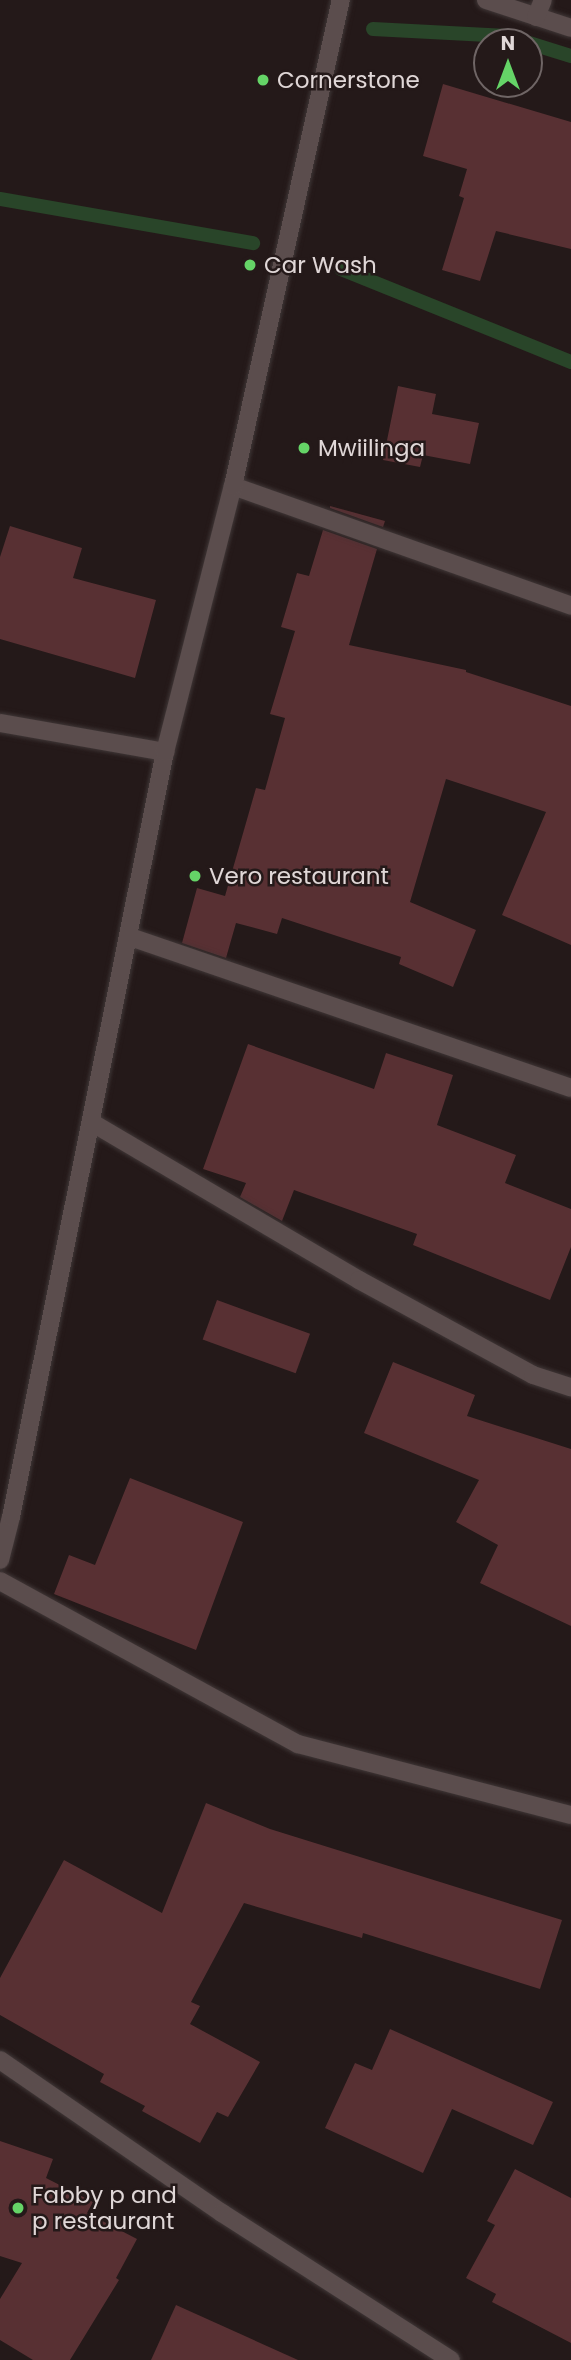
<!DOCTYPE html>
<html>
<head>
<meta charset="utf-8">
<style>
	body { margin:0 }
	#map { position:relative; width:571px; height:2360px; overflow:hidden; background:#241919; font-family:Poppins,sans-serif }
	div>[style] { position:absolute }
	.stream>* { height:14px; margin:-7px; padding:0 7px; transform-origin:7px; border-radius:7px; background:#294529 }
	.building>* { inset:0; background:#583033; transform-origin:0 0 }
	.roads { filter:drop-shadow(0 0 2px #403737) drop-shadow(0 0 2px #403737) }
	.minor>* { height:18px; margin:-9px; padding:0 9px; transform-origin:9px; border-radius:9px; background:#5b4d4d }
	.dots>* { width:19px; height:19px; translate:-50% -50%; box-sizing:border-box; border:4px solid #241919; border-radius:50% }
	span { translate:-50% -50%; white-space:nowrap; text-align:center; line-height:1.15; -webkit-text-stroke:5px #241919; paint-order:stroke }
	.poi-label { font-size:23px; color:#e0d7d7 }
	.left { translate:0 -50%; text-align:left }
	.north { position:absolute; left:473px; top:28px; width:70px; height:70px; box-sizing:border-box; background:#241919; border:2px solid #6f6565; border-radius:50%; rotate:0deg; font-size:19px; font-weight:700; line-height:28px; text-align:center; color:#e0d7d7 }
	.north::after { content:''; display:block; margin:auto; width:24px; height:32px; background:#65d467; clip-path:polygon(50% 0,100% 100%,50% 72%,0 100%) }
</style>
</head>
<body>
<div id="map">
	<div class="stream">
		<i style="left:373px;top:29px;width:134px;rotate:3deg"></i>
		<i style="left:507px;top:36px;width:20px;rotate:18deg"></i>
		<i style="left:529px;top:43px;width:44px;rotate:17.2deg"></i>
		<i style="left:0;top:199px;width:257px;rotate:9.9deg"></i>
		<i style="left:341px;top:269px;width:248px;rotate:22deg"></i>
	</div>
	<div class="building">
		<i style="clip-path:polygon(443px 84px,571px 122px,571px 249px,496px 231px,480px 281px,442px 270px,464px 198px,459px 196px,467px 169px,423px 156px)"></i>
		<i style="clip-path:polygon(398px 386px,436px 394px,432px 414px,479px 423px,470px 464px,423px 455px,420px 467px,383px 460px)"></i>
		<i style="clip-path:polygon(330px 506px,385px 521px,383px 527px,330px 508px)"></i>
		<i style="clip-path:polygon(10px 526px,82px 548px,73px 578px,156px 600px,135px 678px,0 639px,0 557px)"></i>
		<i style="clip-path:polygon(323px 530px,377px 549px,349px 645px,466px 670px,466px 672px,571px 706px,571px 945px,502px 915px,546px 812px,446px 779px,410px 902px,476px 930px,453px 987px,399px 964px,401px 957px,282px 918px,277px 934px,236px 923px,226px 958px,182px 943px,197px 888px,225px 896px,256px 788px,265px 790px,285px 718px,270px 714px,295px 631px,281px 627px,297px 573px,309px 576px)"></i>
		<i style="clip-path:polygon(248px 1044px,374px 1089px,386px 1053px,453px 1075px,437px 1125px,516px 1155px,505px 1183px,571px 1209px,571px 1247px,550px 1300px,413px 1245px,417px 1234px,294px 1190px,282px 1221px,240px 1197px,246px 1183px,203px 1169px)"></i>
		<i style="left:217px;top:1300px;width:99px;height:42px;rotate:20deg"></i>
		<i style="clip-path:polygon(393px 1362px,475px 1395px,467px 1416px,571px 1449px,571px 1626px,480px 1583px,498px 1545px,456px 1522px,479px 1480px,364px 1433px)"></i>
		<i style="clip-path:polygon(130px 1478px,243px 1522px,196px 1650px,54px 1594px,69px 1555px,95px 1565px)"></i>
		<i style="clip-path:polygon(206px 1803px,270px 1829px,562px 1920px,540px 1989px,363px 1933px,362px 1938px,244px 1903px,191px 2002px,200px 2006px,190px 2024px,260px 2062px,228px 2117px,217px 2112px,200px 2143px,142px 2111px,145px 2106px,100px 2082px,104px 2074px,0 2015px,0 1978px,64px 1860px,162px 1913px)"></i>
		<i style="clip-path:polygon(390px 2029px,553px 2102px,533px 2145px,452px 2109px,423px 2173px,325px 2128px,355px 2063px,372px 2070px)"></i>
		<i style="clip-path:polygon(0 2141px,53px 2159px,46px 2178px,93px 2202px,87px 2213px,137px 2239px,116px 2278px,119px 2280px,70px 2360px,33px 2360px,0 2340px,0 2299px,22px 2263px,0 2256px)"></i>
		<i style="clip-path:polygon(515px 2169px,571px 2198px,571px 2343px,492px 2302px,496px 2294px,466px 2278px,495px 2225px,487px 2221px)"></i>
		<i style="clip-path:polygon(176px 2305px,298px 2360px,151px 2360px)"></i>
	</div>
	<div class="roads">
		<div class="minor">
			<i style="left:486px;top:0;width:89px;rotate:18.2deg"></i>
			<i style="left:536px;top:17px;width:18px;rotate:-68deg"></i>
			<i style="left:233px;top:486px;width:359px;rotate:19.5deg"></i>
			<i style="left:0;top:723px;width:168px;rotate:10deg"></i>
			<i style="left:130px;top:937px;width:466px;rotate:18.9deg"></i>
			<i style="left:91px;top:1122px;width:311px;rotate:30.5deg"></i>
			<i style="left:359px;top:1280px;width:198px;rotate:28.6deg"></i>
			<i style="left:533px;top:1375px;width:40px;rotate:18deg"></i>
			<i style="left:0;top:1560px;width:44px;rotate:-75.7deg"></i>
			<i style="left:11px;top:1517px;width:780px;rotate:-78.62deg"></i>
			<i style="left:165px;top:752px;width:275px;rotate:-75.7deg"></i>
			<i style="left:233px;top:486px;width:498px;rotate:-77.5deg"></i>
			<i style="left:0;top:1581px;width:340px;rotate:28.7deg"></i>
			<i style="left:298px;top:1744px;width:282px;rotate:14.6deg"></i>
			<i style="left:0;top:2060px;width:270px;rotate:34.6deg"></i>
			<i style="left:222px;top:2213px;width:272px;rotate:32.7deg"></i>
		</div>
	</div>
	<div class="dots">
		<i style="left:263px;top:80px;background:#65d467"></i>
		<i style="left:250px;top:265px;background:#65d467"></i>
		<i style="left:304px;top:448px;background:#65d467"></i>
		<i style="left:195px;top:876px;background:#65d467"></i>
		<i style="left:18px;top:2208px;background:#65d467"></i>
	</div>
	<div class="poi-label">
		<span class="left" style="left:277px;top:80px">Cornerstone</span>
		<span class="left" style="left:264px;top:265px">Car Wash</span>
		<span class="left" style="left:318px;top:448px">Mwiilinga</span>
		<span class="left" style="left:209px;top:876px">Vero restaurant</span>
		<span class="left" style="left:32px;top:2208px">Fabby p and<br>p restaurant</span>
	</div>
	<div class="north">N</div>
</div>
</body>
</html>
